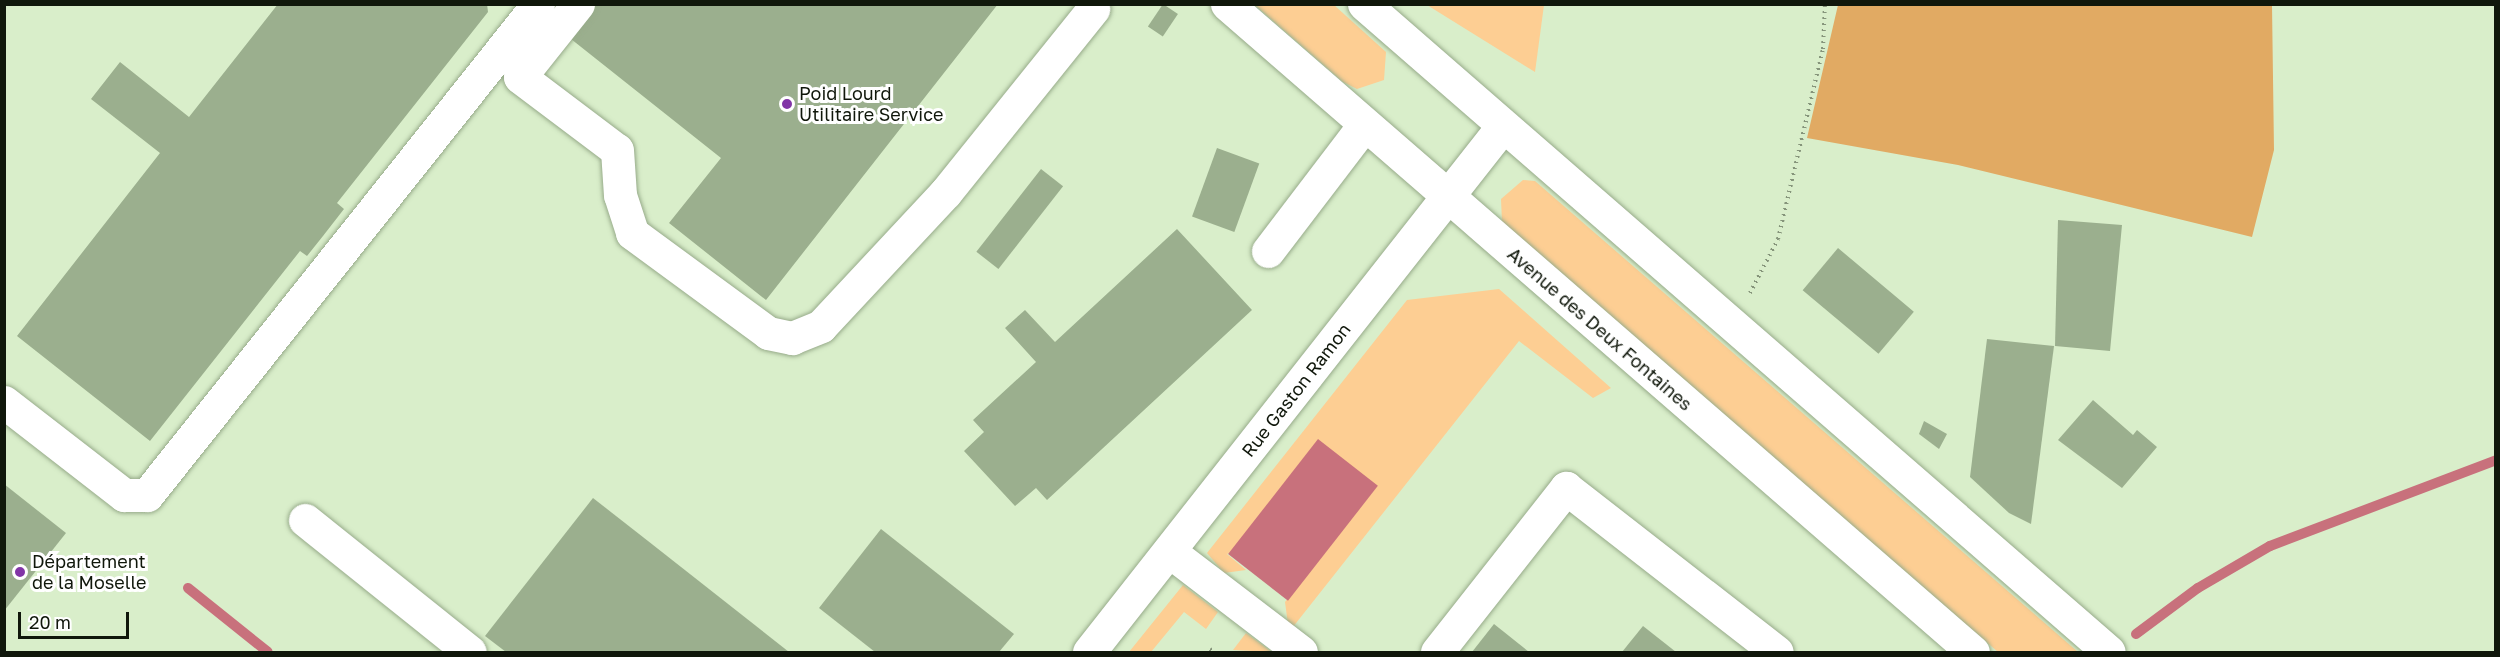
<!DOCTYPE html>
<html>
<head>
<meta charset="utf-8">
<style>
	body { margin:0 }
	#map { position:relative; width:2500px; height:657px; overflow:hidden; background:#d9eeca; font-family:"Golos Text",sans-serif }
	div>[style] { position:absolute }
	.green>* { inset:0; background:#fdce93 }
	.forest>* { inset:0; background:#e1aa63 }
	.water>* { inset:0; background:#c8717c; transform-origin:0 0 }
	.stream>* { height:10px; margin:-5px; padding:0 5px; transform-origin:5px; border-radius:5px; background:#c8717c }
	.building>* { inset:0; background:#9baf8e; transform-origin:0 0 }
	.path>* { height:4px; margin-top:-2px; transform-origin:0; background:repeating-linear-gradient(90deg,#85947a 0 1.5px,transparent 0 6px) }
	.roads { filter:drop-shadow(0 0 2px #97ab8a) drop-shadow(0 0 2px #97ab8a) }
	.minor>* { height:33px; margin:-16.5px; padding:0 16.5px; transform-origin:16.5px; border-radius:16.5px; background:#fff }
	.major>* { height:33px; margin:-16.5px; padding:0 16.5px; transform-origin:16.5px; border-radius:16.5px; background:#fff }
	.dots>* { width:16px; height:16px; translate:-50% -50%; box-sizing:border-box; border:3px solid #fff; border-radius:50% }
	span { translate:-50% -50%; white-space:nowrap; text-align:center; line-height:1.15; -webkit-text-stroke:6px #fff; paint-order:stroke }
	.poi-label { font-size:18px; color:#10170b }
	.left { translate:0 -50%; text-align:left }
	.street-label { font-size:18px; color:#10170b }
	.frame { position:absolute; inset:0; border:6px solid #10170b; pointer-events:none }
	.scale { position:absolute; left:18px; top:612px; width:111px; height:27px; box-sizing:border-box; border:3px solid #10170b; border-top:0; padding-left:8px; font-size:18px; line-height:21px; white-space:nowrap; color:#10170b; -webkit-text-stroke:4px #fff; paint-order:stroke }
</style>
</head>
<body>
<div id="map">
	<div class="green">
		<i style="clip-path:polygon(1255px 5px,1334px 5px,1386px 52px,1384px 80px,1357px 89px,1343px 82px)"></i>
		<i style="clip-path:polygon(1427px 5px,1544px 5px,1535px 72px)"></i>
		<i style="clip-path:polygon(1523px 180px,1535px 181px,2078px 652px,1998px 652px,1502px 222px,1501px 199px)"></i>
		<i style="clip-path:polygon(1499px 289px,1611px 388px,1593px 398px,1519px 341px,1289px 632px,1285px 602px,1377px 486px,1227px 554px,1246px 570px,1224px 573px,1207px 553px,1407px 300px)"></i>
		<i style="clip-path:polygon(1183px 585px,1218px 612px,1206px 629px,1184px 612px,1151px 652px,1129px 652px)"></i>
		<i style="clip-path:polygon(1246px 633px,1272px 652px,1233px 650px)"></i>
	</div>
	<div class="forest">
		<i style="clip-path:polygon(1838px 5px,2272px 5px,2274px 150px,2252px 237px,1958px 165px,1807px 138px)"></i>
	</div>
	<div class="water">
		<i style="left:1318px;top:439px;width:76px;height:146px;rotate:38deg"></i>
	</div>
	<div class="stream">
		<i style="left:188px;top:588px;width:102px;rotate:38.7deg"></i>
		<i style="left:2136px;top:634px;width:77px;rotate:-36.6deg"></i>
		<i style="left:2198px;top:588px;width:83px;rotate:-30.3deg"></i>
		<i style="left:2270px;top:546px;width:242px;rotate:-20.8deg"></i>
	</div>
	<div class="building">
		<i style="clip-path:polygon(278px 4px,487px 4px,488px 12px,337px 203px,344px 209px,323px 236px,307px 256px,300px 251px,150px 441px,17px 336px,160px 153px,91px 99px,120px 62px,189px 117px)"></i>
		<i style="clip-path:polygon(597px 4px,998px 4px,766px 300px,669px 223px,721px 158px,571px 39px)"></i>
		<i style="left:1163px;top:4px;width:18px;height:27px;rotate:34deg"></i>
		<i style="left:1217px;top:148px;width:45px;height:73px;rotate:20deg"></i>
		<i style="left:1041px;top:169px;width:28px;height:105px;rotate:38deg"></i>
		<i style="clip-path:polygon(2058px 220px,2122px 225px,2110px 351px,2055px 346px)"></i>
		<i style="clip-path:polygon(1177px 229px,1252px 310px,1047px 500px,1036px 488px,1015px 506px,964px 451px,984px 432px,973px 420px,1036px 362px,1005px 328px,1025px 310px,1055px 342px)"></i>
		<i style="left:1838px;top:248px;width:99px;height:55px;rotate:40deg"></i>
		<i style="clip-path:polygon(1987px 339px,2054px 346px,2031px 524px,2009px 513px,1970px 477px)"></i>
		<i style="clip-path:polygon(2093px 400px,2133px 435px,2137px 430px,2157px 447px,2122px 488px,2058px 440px)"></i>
		<i style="clip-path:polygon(1924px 421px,1947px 434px,1939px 449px,1919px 434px)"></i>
		<i style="clip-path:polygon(4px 484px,66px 533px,4px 611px)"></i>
		<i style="clip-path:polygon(593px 498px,648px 541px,789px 652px,506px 652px,485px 636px)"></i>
		<i style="clip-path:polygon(881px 529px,1014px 634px,999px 652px,875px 652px,819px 608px)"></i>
		<i style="clip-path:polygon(1494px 624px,1529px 652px,1472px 652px)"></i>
		<i style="clip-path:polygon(1643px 626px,1676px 652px,1622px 652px)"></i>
	</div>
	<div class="path">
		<i style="left:1750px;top:293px;width:61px;rotate:-62.6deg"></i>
		<i style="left:1778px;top:239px;width:195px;rotate:-76.7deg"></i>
		<i style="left:1823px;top:49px;width:45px;rotate:-87.5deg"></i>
		<i style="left:1210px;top:649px;width:5px;rotate:37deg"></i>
	</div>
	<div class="roads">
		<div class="minor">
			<i style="left:578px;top:4px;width:93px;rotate:128.5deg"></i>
			<i style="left:520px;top:77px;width:121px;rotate:37deg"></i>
			<i style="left:617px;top:150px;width:45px;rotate:86.2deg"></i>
			<i style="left:620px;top:195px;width:40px;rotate:72deg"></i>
			<i style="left:632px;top:233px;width:169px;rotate:36.3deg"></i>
			<i style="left:768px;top:333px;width:25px;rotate:12deg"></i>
			<i style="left:792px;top:338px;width:31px;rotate:-22deg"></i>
			<i style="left:821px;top:326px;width:183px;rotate:-47deg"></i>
			<i style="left:946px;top:192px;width:235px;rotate:-51.2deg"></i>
			<i style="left:1268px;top:251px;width:158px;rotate:-52.7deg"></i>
			<i style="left:4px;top:402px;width:152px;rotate:37.8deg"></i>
			<i style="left:124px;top:495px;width:23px"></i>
			<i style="left:147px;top:495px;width:628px;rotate:-51.47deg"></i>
			<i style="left:305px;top:520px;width:211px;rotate:38.7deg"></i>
			<i style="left:1169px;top:551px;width:166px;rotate:37.4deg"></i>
			<i style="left:1089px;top:652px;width:668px;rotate:-51.81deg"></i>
			<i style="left:1437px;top:652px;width:209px;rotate:-51.8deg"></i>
			<i style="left:1566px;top:488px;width:267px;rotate:37.9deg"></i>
		</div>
		<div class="major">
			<i style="left:1227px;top:4px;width:988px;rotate:40.98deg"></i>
			<i style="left:1364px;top:4px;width:987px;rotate:41.02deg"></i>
		</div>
	</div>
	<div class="dots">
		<i style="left:787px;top:104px;background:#8235a7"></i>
		<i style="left:20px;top:572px;background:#8235a7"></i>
	</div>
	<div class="poi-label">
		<span class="left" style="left:799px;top:104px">Poid Lourd<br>Utilitaire Service</span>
		<span class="left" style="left:32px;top:572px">Département<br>de la Moselle</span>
	</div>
	<div class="street-label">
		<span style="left:1600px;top:329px;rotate:41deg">Avenue des Deux Fontaines</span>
		<span style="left:1296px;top:390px;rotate:-52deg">Rue Gaston Ramon</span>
	</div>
	<div class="frame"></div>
	<div class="scale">20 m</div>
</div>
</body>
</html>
